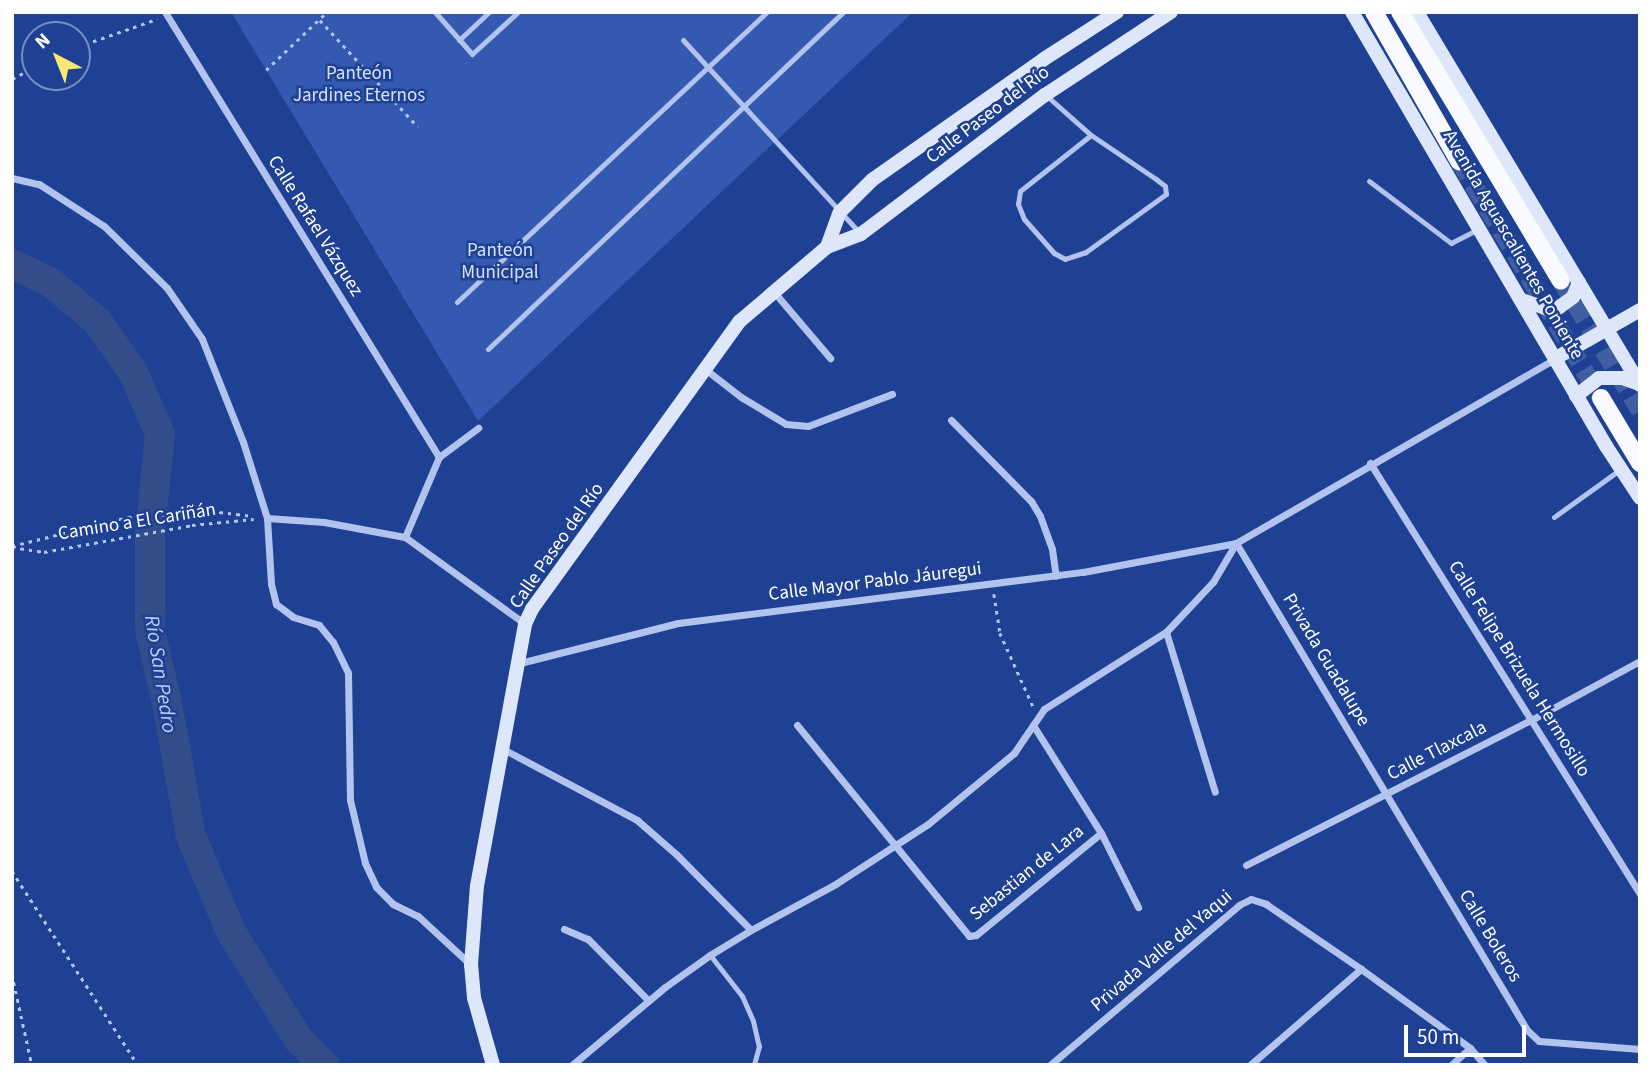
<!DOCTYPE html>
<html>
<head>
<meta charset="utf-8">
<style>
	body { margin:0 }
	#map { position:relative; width:1652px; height:1077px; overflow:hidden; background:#1f4193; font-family:"Source Sans 3",sans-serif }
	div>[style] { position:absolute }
	.green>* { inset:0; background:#3459b1 }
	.river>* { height:30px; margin:-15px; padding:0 15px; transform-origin:15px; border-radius:15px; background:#334c8a }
	.primary-tunnel>* { height:18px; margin-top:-9px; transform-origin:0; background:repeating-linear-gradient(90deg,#415ea3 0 18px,transparent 0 27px) }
	.path>* { height:2.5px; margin-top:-1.25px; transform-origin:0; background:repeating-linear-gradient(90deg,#b2c4ee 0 3.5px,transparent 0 8.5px) }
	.lane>* { height:5px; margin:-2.5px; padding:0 2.5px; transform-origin:2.5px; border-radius:2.5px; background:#b2c4ee }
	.street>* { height:7px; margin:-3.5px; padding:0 3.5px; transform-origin:3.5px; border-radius:3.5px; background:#b2c4ee }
	.secondary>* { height:14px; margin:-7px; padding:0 7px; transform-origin:7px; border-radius:7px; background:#dee6fa }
	.primary>* { height:18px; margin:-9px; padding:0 9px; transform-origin:9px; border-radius:9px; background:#f9faff }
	span { translate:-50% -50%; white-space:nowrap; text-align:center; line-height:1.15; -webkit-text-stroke:5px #1f4193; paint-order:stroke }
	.park-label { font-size:19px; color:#d8e2fa }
	.street-label { font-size:19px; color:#fff }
	.water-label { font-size:21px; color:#becff5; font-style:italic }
	.frame { position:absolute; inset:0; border:14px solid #fff; pointer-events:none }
	.north { position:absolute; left:21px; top:21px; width:70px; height:70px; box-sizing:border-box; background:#1f4193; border:2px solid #798dbe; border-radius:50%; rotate:318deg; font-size:19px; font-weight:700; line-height:28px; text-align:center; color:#fff }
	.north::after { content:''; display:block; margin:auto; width:24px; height:32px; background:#fce872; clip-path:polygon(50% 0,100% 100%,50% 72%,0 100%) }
	.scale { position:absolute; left:1404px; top:1025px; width:122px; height:32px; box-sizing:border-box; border:4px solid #fff; border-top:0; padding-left:9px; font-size:21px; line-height:24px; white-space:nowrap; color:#fff; -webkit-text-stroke:5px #1f4193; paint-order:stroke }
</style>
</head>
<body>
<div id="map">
	<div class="green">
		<i style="clip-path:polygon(231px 12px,913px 12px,478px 421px)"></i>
	</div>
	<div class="river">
		<i style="left:12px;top:264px;width:42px;rotate:25.3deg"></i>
		<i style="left:50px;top:282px;width:61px;rotate:39.7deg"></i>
		<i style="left:97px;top:321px;width:62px;rotate:54.8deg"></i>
		<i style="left:133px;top:372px;width:68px;rotate:66.5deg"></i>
		<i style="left:160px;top:434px;width:100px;rotate:95.8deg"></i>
		<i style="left:150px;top:533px;width:97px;rotate:90deg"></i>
		<i style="left:150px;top:630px;width:75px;rotate:76.9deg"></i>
		<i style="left:167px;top:703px;width:135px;rotate:79.8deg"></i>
		<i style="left:191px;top:836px;width:104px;rotate:67.4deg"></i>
		<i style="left:231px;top:932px;width:126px;rotate:57.9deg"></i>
		<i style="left:298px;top:1039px;width:37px;rotate:45deg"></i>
	</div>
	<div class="primary-tunnel">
		<i style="left:1459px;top:161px;width:276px;rotate:59.1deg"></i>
		<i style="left:1561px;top:281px;width:152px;rotate:58.7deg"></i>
	</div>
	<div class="path">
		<i style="left:320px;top:20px;width:145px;rotate:47.5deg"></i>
		<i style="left:77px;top:47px;width:85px;rotate:-19.3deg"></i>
		<i style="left:266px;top:70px;width:84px;rotate:-43.6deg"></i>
		<i style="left:12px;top:79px;width:26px;rotate:-28deg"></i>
		<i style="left:12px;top:546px;width:120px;rotate:-14deg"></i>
		<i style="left:128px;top:517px;width:83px;rotate:-4.1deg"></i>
		<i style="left:211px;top:511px;width:42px;rotate:6.8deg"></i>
		<i style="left:12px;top:547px;width:32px;rotate:9deg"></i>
		<i style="left:44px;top:552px;width:150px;rotate:-10.3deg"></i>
		<i style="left:192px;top:525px;width:62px;rotate:-5.5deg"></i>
		<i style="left:994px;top:594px;width:39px;rotate:81deg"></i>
		<i style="left:1000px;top:633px;width:80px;rotate:65.7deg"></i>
		<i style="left:12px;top:871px;width:231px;rotate:57deg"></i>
		<i style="left:12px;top:974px;width:93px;rotate:77.6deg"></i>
	</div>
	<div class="lane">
		<i style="left:435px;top:12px;width:56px;rotate:48.6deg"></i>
		<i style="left:472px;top:54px;width:62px;rotate:-42.4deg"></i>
		<i style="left:459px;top:40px;width:41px;rotate:-43deg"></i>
		<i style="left:683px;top:40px;width:259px;rotate:47.5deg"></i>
		<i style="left:1048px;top:97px;width:57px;rotate:41.5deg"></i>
		<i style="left:1091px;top:135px;width:78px;rotate:34.1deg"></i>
		<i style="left:1156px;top:179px;width:11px;rotate:38deg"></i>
		<i style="left:1165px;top:186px;width:8px;rotate:83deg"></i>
		<i style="left:1166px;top:194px;width:99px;rotate:144.1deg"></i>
		<i style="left:1086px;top:252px;width:22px;rotate:162deg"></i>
		<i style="left:1065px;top:259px;width:13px;rotate:-151deg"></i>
		<i style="left:1054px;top:253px;width:45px;rotate:-131.4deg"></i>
		<i style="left:1024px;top:219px;width:16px;rotate:-112deg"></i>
		<i style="left:1018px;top:204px;width:13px;rotate:-81deg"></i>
		<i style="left:1020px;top:191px;width:90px;rotate:-38.3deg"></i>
		<i style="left:1369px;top:181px;width:103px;rotate:37.1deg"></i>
		<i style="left:1451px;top:243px;width:29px;rotate:-27deg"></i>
		<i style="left:457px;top:302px;width:424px;rotate:-43.1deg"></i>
		<i style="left:488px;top:349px;width:489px;rotate:-43.5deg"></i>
		<i style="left:1554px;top:517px;width:79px;rotate:-35.7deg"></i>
		<i style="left:710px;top:955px;width:52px;rotate:52deg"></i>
		<i style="left:742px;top:996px;width:27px;rotate:66deg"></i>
		<i style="left:753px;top:1021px;width:26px;rotate:77deg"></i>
		<i style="left:759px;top:1046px;width:20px;rotate:105deg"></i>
	</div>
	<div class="street">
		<i style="left:165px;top:12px;width:523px;rotate:58.38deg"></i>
		<i style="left:12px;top:178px;width:28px;rotate:13deg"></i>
		<i style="left:39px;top:184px;width:77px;rotate:32.9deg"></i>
		<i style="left:104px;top:226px;width:88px;rotate:44.5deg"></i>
		<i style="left:167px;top:288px;width:62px;rotate:55.5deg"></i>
		<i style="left:202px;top:339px;width:111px;rotate:68.3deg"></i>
		<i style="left:243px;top:442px;width:80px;rotate:72.5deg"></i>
		<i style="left:267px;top:518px;width:66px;rotate:86.5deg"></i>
		<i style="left:271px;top:584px;width:21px;rotate:76deg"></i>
		<i style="left:276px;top:604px;width:21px;rotate:37deg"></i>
		<i style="left:293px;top:617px;width:27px;rotate:17deg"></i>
		<i style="left:319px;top:625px;width:22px;rotate:51deg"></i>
		<i style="left:333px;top:642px;width:34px;rotate:64deg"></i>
		<i style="left:348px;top:673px;width:127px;rotate:89.1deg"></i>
		<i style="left:350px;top:800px;width:65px;rotate:76.6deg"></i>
		<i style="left:365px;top:863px;width:26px;rotate:65deg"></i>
		<i style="left:376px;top:887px;width:24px;rotate:45deg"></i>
		<i style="left:393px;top:904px;width:28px;rotate:26deg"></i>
		<i style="left:418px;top:916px;width:72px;rotate:42.8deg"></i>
		<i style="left:774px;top:292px;width:87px;rotate:49.7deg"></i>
		<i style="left:705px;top:369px;width:46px;rotate:37.9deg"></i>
		<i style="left:741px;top:397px;width:52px;rotate:31deg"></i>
		<i style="left:786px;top:424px;width:22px;rotate:5deg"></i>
		<i style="left:808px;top:426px;width:90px;rotate:-20.9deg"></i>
		<i style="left:951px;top:420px;width:114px;rotate:45.4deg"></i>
		<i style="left:1031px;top:501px;width:17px;rotate:59deg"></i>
		<i style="left:1040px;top:516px;width:35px;rotate:70deg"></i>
		<i style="left:1052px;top:549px;width:27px;rotate:82deg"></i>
		<i style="left:439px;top:457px;width:49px;rotate:-36.6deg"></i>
		<i style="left:1370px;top:463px;width:509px;rotate:57.93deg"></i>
		<i style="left:267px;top:518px;width:57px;rotate:4deg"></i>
		<i style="left:324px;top:522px;width:82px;rotate:10.5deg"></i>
		<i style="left:405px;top:537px;width:148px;rotate:35.9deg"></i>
		<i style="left:405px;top:537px;width:87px;rotate:-67deg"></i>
		<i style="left:1166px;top:632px;width:167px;rotate:73deg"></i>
		<i style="left:520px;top:663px;width:163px;rotate:-14.2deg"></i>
		<i style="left:678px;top:623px;width:408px;rotate:-7.2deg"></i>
		<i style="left:1083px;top:572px;width:156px;rotate:-10.7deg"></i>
		<i style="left:1236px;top:543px;width:567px;rotate:59.14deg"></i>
		<i style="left:1527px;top:1030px;width:16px;rotate:43deg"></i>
		<i style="left:1539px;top:1041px;width:101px;rotate:4.5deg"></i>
		<i style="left:797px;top:725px;width:272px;rotate:50.8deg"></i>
		<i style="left:969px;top:936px;width:7px;rotate:-8deg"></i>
		<i style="left:976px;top:935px;width:161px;rotate:-39.2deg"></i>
		<i style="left:1033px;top:725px;width:128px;rotate:57.8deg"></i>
		<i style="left:1101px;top:833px;width:83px;rotate:63.4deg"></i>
		<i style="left:503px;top:749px;width:152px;rotate:27.9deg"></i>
		<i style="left:637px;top:820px;width:53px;rotate:41.2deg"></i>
		<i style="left:677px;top:855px;width:105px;rotate:45.4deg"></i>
		<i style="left:1246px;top:865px;width:322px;rotate:-27deg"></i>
		<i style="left:1533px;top:719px;width:122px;rotate:-28.5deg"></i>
		<i style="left:564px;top:929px;width:26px;rotate:23deg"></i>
		<i style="left:588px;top:939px;width:86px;rotate:45.5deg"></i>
		<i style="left:572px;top:1065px;width:121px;rotate:-40deg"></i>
		<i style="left:665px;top:987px;width:55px;rotate:-35.4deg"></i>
		<i style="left:710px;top:955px;width:48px;rotate:-31.4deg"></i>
		<i style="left:751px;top:930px;width:94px;rotate:-28.5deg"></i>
		<i style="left:834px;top:885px;width:112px;rotate:-33deg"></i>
		<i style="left:928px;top:824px;width:112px;rotate:-39.5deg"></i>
		<i style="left:1014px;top:753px;width:53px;rotate:-55.7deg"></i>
		<i style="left:1044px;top:709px;width:144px;rotate:-32.3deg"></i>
		<i style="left:1166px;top:632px;width:69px;rotate:-46.8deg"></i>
		<i style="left:1213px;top:582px;width:45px;rotate:-59.5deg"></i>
		<i style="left:1236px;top:543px;width:370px;rotate:-30deg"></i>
		<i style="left:1050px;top:1065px;width:248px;rotate:-40.2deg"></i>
		<i style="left:1239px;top:905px;width:13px;rotate:-27deg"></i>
		<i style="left:1251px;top:899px;width:16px;rotate:18deg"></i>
		<i style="left:1266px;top:904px;width:115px;rotate:34.4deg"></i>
		<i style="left:1361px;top:969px;width:135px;rotate:35.9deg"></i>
		<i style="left:1470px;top:1048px;width:23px;rotate:49deg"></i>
		<i style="left:1250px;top:1065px;width:147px;rotate:-40.9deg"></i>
		<i style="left:1451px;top:1065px;width:25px;rotate:-42deg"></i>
	</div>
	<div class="secondary">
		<i style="left:1352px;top:12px;width:503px;rotate:59.66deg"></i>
		<i style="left:1606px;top:446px;width:62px;rotate:56.8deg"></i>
		<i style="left:1417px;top:12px;width:435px;rotate:59.1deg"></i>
		<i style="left:827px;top:247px;width:37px;rotate:-70deg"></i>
		<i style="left:840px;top:212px;width:45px;rotate:-45deg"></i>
		<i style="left:872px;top:180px;width:210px;rotate:-35.1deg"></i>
		<i style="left:1044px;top:59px;width:87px;rotate:-32.8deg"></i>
		<i style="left:1522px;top:300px;width:28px;rotate:19deg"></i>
		<i style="left:1548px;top:309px;width:10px;rotate:-6deg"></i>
		<i style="left:1558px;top:308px;width:19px;rotate:-36deg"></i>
		<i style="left:1573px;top:297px;width:16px;rotate:-68deg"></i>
		<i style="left:1556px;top:358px;width:97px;rotate:-29.7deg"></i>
		<i style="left:1576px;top:396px;width:29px;rotate:-38deg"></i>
		<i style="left:1599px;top:378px;width:23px"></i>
		<i style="left:1622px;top:378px;width:18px;rotate:19deg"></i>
		<i style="left:493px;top:1065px;width:70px;rotate:-105.8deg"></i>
		<i style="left:474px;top:998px;width:33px;rotate:-95deg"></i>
		<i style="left:471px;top:965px;width:79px;rotate:-85.7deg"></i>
		<i style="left:477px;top:886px;width:266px;rotate:-79.6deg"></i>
		<i style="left:525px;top:624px;width:17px;rotate:-65deg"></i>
		<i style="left:532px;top:609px;width:355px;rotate:-54.2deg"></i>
		<i style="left:740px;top:321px;width:114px;rotate:-40.4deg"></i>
		<i style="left:827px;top:247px;width:36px;rotate:-21deg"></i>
		<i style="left:861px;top:234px;width:231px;rotate:-37.1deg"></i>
		<i style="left:1045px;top:95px;width:151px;rotate:-33.4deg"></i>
	</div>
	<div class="primary">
		<i style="left:1374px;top:12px;width:172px;rotate:60.3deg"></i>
		<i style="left:1400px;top:12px;width:313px;rotate:59.1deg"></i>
		<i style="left:1601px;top:398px;width:76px;rotate:59deg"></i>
	</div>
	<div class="park-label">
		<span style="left:359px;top:85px">Panteón<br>Jardines Eternos</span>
		<span style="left:500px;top:262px">Panteón<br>Municipal</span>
	</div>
	<div class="street-label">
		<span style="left:988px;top:115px;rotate:-37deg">Calle Paseo del Río</span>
		<span style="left:315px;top:226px;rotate:58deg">Calle Rafael Vázquez</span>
		<span style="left:1513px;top:245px;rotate:60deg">Avenida Aguascalientes Poniente</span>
		<span style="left:137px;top:522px;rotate:-9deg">Camino a El Cariñán</span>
		<span style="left:557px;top:546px;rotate:-55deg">Calle Paseo del Río</span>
		<span style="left:875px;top:582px;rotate:-7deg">Calle Mayor Pablo Jáuregui</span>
		<span style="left:1326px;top:660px;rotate:59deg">Privada Guadalupe</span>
		<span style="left:1519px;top:669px;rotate:58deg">Calle Felipe Brizuela Hermosillo</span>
		<span style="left:1437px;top:751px;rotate:-27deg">Calle Tlaxcala</span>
		<span style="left:1027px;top:873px;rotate:-39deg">Sebastian de Lara</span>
		<span style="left:1490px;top:936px;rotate:59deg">Calle Boleros</span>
		<span style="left:1162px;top:951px;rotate:-40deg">Privada Valle del Yaqui</span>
	</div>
	<div class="water-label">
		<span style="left:161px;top:674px;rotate:81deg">Río San Pedro</span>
	</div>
	<div class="frame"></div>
	<div class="north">N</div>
	<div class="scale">50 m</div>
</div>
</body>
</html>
